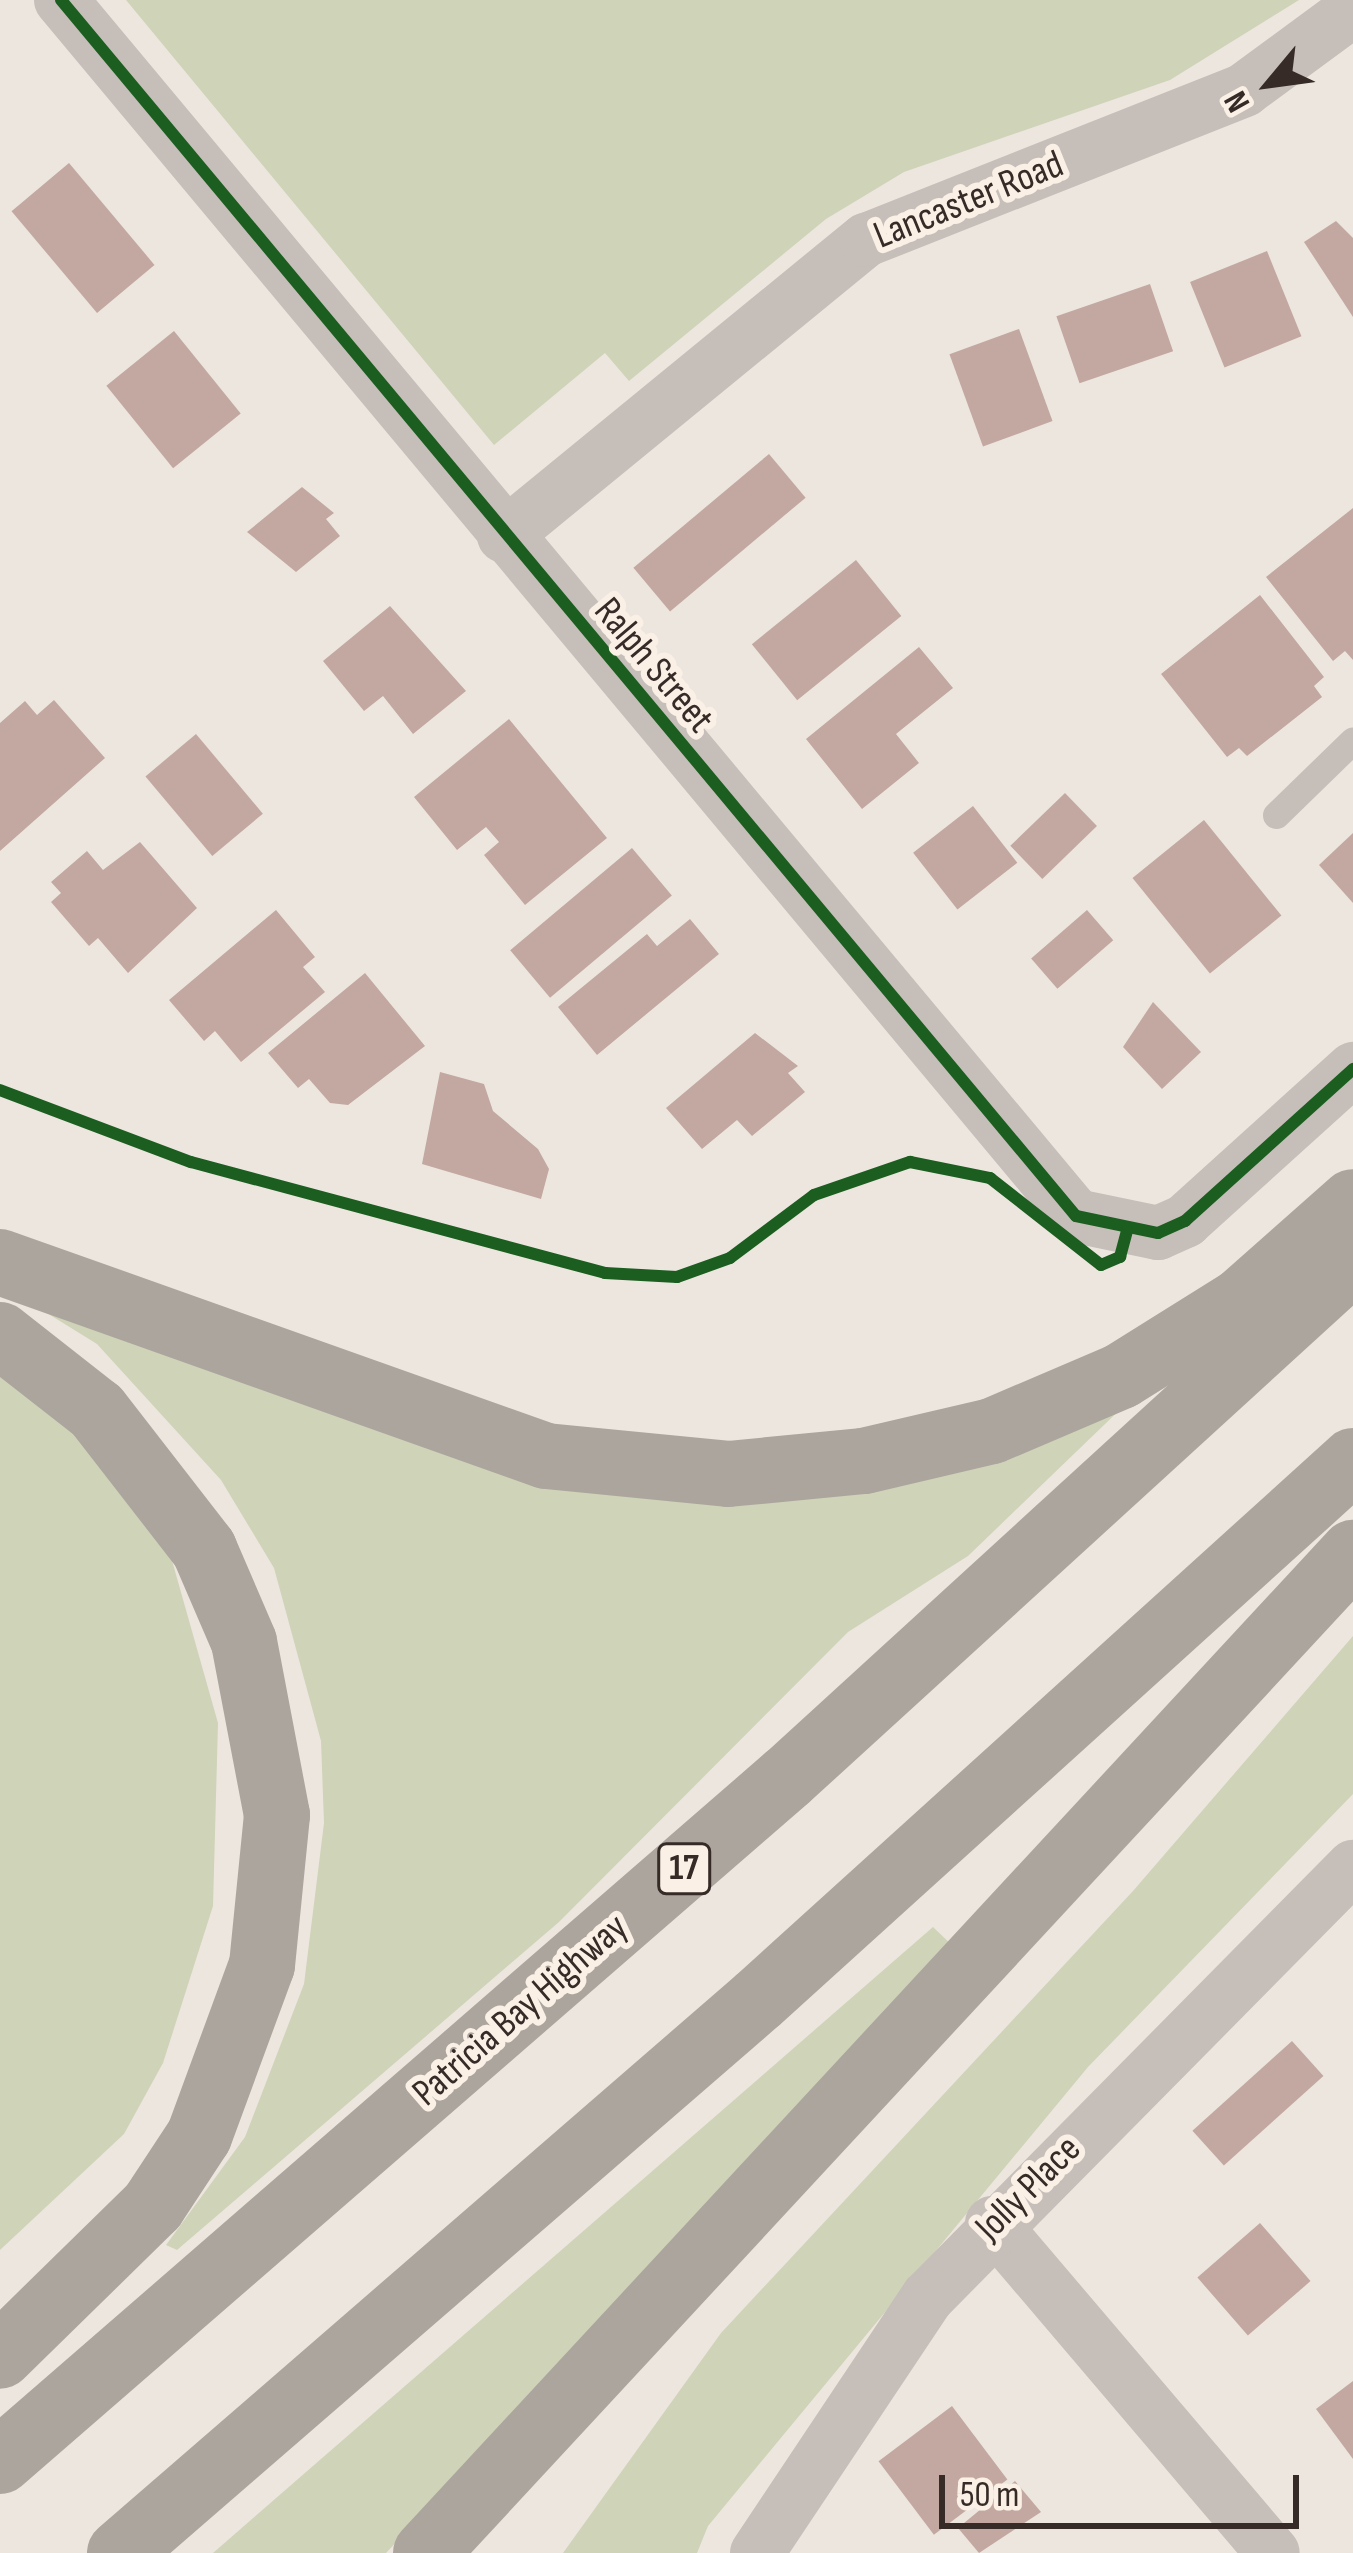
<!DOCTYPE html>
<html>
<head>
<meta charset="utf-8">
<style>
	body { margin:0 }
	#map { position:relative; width:1353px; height:2553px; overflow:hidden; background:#ede6df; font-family:"Sofia Sans Condensed",sans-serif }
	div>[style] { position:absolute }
	.green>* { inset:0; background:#cfd3b8 }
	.building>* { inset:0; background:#c2a8a0; transform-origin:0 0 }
	.service>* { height:27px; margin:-13.5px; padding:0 13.5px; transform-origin:13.5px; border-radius:13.5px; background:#c6beb9 }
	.minor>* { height:54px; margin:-27px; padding:0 27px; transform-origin:27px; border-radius:27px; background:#c6beb9 }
	.motorway>* { height:66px; margin:-33px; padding:0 33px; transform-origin:33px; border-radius:33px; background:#aca59e }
	.cycleway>* { height:12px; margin:-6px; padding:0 6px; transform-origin:6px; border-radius:6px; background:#1b5e20 }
	span { translate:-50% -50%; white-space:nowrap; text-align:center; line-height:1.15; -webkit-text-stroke:12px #faf0e6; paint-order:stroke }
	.shield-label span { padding:3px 9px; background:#faf0e6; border:3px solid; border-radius:9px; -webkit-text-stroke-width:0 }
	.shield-label { font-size:36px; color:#372b27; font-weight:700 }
	.street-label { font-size:39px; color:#372b27 }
	.north { position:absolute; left:1209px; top:24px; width:120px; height:120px; -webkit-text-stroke:9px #faf0e6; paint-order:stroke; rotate:241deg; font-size:33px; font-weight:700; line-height:48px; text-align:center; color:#372b27 }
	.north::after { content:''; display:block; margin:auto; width:42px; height:54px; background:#372b27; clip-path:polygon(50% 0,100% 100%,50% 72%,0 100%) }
	.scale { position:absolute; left:939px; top:2475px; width:360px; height:54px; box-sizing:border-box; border:6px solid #372b27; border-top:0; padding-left:15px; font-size:36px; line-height:42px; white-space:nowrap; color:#372b27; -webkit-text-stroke:9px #faf0e6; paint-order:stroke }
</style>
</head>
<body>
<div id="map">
	<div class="green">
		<i style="clip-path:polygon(126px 0,1299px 0,1170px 80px,904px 172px,826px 219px,629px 381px,605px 353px,494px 445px)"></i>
		<i style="clip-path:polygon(0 1284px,552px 1469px,1131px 1399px,968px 1556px,848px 1632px,559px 1922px,177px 2250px,166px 2245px,245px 2137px,304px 1984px,324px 1823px,321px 1741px,274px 1568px,221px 1480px,97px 1344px)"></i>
		<i style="clip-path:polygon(0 1356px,72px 1409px,171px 1557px,218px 1723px,213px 1906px,163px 2063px,124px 2134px,0 2250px)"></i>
		<i style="clip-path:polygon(1353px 1636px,1353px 1794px,1088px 2067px,708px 2526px,697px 2553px,563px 2553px,721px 2333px,1133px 1891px)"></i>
		<i style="clip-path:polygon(933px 1927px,956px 1949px,386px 2553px,213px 2553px)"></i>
	</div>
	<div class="building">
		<i style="left:69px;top:163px;width:133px;height:75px;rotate:50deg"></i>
		<i style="clip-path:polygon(1336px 221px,1353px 238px,1353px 317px,1304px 242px)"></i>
		<i style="left:1267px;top:251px;width:92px;height:83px;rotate:68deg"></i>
		<i style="left:1150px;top:284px;width:71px;height:99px;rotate:71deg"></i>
		<i style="left:1019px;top:329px;width:98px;height:74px;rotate:70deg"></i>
		<i style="left:174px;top:331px;width:106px;height:87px;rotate:51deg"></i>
		<i style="left:769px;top:454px;width:57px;height:177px;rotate:50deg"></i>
		<i style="clip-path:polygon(302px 487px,334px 513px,326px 519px,340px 536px,296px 572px,247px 532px)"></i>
		<i style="clip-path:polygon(1353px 508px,1353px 660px,1345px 651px,1333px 661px,1266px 577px)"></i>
		<i style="left:856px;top:560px;width:72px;height:134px;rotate:51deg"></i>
		<i style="clip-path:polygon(1260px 595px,1324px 677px,1314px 686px,1322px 697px,1247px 756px,1239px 748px,1227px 757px,1161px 674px)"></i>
		<i style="clip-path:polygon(390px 606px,466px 691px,413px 734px,383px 696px,364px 711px,323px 661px)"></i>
		<i style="clip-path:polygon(919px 647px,953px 688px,896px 734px,919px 763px,862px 809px,806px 739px)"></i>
		<i style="clip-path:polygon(54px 700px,105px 758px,0 851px,0 723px,25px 701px,37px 715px)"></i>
		<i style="clip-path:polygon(509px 719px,607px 838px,525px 905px,484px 855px,499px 842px,486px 827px,457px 850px,414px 797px)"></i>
		<i style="left:196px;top:734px;width:104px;height:66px;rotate:50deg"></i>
		<i style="left:1065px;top:793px;width:46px;height:76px;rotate:46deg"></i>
		<i style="left:973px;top:806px;width:72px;height:76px;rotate:52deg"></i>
		<i style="left:1204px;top:820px;width:123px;height:92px;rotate:51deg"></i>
		<i style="clip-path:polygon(1353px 833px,1353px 903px,1319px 865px)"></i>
		<i style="clip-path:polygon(140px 842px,197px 908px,128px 973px,98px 938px,89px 946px,51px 902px,61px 893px,51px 882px,87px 851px,103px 870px)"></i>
		<i style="left:632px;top:848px;width:62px;height:159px;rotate:50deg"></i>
		<i style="clip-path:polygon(276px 910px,315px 957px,303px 967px,325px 992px,241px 1062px,215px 1031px,204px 1041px,169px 1000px)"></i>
		<i style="left:1087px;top:910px;width:40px;height:74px;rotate:49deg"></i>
		<i style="clip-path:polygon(690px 919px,719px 954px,597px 1055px,558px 1007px,647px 934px,657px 946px)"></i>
		<i style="clip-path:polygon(365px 973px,425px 1046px,348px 1105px,330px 1103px,309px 1079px,298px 1088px,268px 1053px)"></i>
		<i style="clip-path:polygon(1153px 1002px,1201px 1052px,1162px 1089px,1123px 1047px)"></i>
		<i style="clip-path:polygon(755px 1033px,798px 1066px,788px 1073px,805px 1092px,752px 1136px,737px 1120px,702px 1149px,666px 1108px)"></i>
		<i style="clip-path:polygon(440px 1072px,484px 1084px,493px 1111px,538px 1149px,549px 1169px,541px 1199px,422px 1164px)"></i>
		<i style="left:1292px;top:2041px;width:47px;height:134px;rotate:48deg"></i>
		<i style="left:1260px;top:2223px;width:77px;height:83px;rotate:49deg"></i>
		<i style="clip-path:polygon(1353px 2381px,1353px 2459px,1316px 2409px)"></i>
		<i style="left:952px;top:2406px;width:92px;height:92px;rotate:53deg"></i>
		<i style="clip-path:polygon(1015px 2481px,1041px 2512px,979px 2553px,958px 2528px)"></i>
	</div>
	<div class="service">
		<i style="left:1276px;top:815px;width:107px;rotate:-44.2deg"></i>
	</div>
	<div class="minor">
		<i style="left:61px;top:0;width:1584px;rotate:50.15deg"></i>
		<i style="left:1076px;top:1216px;width:84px;rotate:11.7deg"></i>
		<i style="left:1158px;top:1233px;width:30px;rotate:-24deg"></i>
		<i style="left:1185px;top:1221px;width:227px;rotate:-42.1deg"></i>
		<i style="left:504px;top:536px;width:468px;rotate:-39.3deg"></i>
		<i style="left:866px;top:240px;width:407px;rotate:-21.6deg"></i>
		<i style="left:1244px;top:90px;width:135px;rotate:-36.3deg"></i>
		<i style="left:992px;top:2223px;width:433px;rotate:49.6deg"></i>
		<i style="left:757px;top:2553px;width:308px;rotate:-56.3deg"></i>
		<i style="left:928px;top:2297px;width:605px;rotate:-45.34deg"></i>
	</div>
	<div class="motorway">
		<i style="left:0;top:1262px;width:579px;rotate:19.56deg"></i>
		<i style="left:546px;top:1456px;width:183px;rotate:5.6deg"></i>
		<i style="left:728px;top:1474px;width:137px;rotate:-5.5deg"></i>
		<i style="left:864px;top:1461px;width:131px;rotate:-13.2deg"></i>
		<i style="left:992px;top:1431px;width:140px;rotate:-23.1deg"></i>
		<i style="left:1121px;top:1376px;width:142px;rotate:-32deg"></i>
		<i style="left:1241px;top:1301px;width:149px;rotate:-41.5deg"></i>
		<i style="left:0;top:1335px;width:123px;rotate:38.1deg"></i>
		<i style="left:97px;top:1411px;width:175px;rotate:52.2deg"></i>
		<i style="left:204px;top:1549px;width:101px;rotate:66.7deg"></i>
		<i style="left:244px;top:1642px;width:176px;rotate:79.2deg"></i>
		<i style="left:277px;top:1815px;width:151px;rotate:95.7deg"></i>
		<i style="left:262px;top:1965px;width:182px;rotate:110.2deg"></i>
		<i style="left:199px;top:2136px;width:84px;rotate:123.3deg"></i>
		<i style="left:153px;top:2206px;width:214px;rotate:135.6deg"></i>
		<i style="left:0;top:2461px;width:1043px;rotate:-40.96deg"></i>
		<i style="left:788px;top:1777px;width:765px;rotate:-42.4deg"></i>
		<i style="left:120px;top:2553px;width:844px;rotate:-40.92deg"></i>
		<i style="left:758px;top:2000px;width:803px;rotate:-42.17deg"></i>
		<i style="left:426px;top:2553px;width:1364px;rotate:-47.17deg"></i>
	</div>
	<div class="cycleway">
		<i style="left:61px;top:0;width:1584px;rotate:50.15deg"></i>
		<i style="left:1076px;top:1216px;width:84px;rotate:11.7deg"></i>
		<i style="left:1158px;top:1233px;width:30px;rotate:-24deg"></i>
		<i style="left:1185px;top:1221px;width:227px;rotate:-42.1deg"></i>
		<i style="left:0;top:1090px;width:204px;rotate:20.7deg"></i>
		<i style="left:191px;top:1162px;width:429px;rotate:15deg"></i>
		<i style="left:605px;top:1273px;width:72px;rotate:3.2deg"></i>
		<i style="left:677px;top:1277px;width:56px;rotate:-19.7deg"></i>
		<i style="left:730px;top:1258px;width:105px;rotate:-36.9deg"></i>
		<i style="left:814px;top:1195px;width:102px;rotate:-19deg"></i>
		<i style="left:910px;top:1162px;width:82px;rotate:11.3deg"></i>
		<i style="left:990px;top:1178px;width:141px;rotate:38.1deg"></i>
		<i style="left:1101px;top:1265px;width:21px;rotate:-23deg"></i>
		<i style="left:1120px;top:1257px;width:27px;rotate:-75deg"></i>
	</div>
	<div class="shield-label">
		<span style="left:684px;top:1869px">17</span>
	</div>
	<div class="street-label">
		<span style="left:969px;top:201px;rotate:-22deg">Lancaster Road</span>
		<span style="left:653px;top:666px;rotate:50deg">Ralph Street</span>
		<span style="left:521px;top:2011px;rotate:-41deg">Patricia Bay Highway</span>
		<span style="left:1029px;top:2189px;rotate:-45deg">Jolly Place</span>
	</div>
	<div class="north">N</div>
	<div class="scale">50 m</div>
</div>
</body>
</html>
